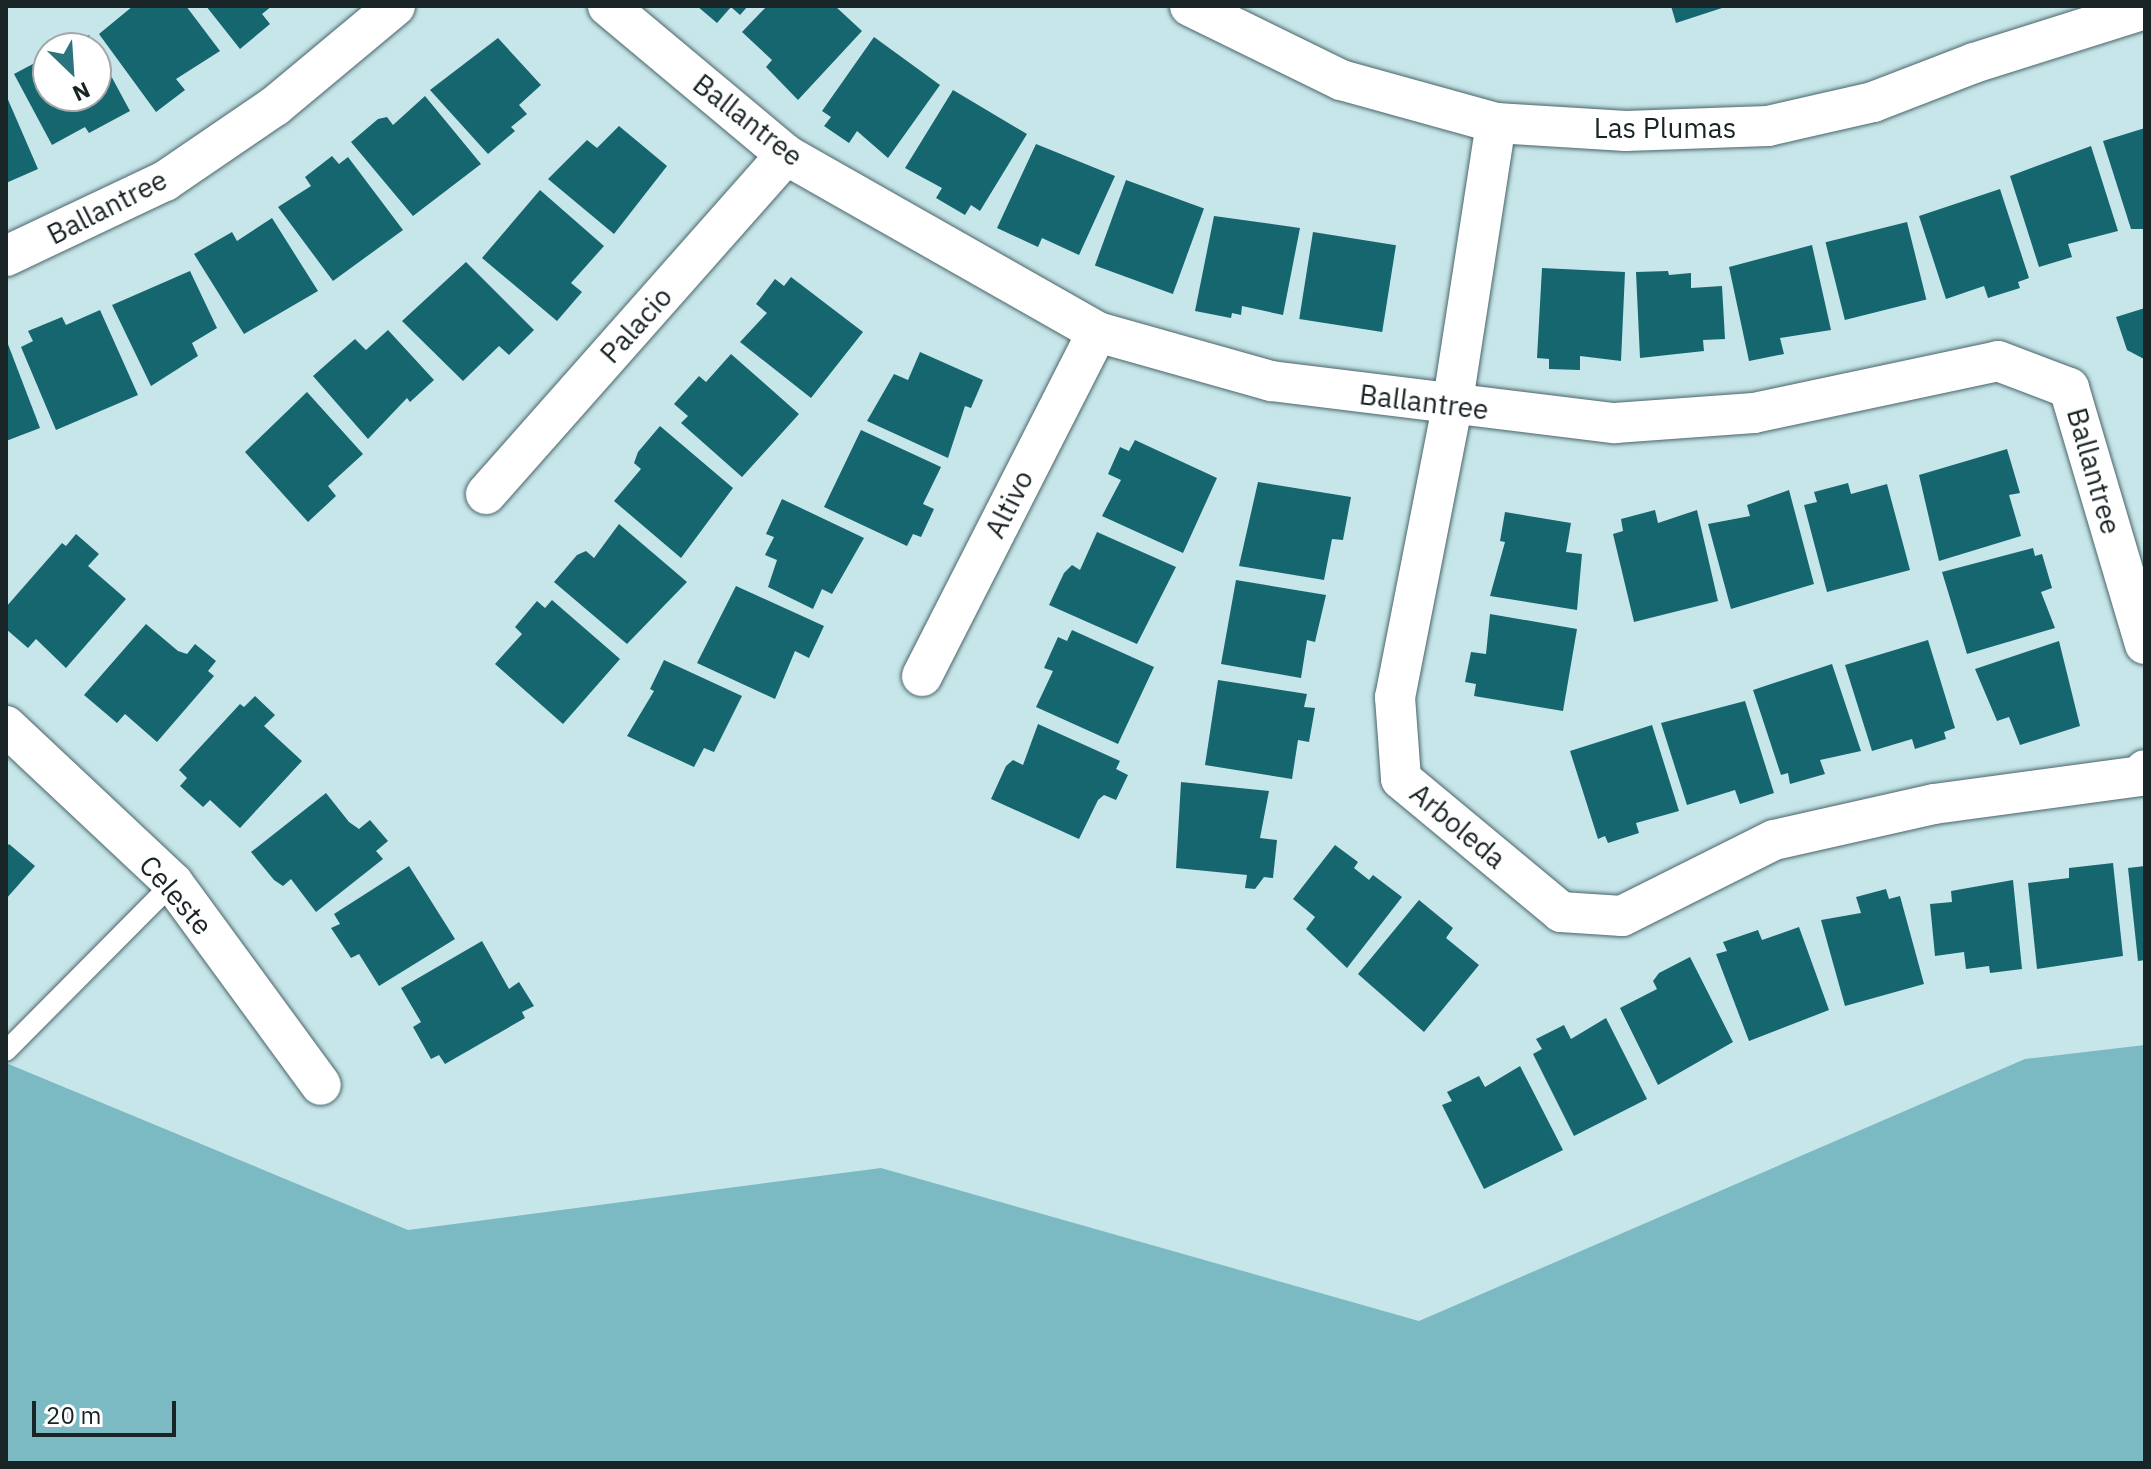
<!DOCTYPE html>
<html>
<head>
<meta charset="utf-8">
<style>
	body { margin:0 }
	#map { position:relative; width:2151px; height:1469px; overflow:hidden; background:#c7e6ea; font-family:"IBM Plex Sans",sans-serif }
	div>[style] { position:absolute }
	.green>* { inset:0; background:#7cbac3 }
	.building>* { inset:0; background:#15666f; transform-origin:0 0 }
	.roads { filter:drop-shadow(0 0 2px #4a6569) drop-shadow(0 0 2px #4a6569) }
	.service>* { height:20px; margin:-10px; padding:0 10px; transform-origin:10px; border-radius:10px; background:#fff }
	.minor>* { height:40px; margin:-20px; padding:0 20px; transform-origin:20px; border-radius:20px; background:#fff }
	span { translate:-50% -50%; white-space:nowrap; text-align:center; line-height:1.15; -webkit-text-stroke:8px #fff; paint-order:stroke }
	.street-label { font-size:28px; color:#192426 }
	.frame { position:absolute; inset:0; border:8px solid #192426; pointer-events:none }
	.north { position:absolute; left:32px; top:32px; width:80px; height:80px; box-sizing:border-box; background:#fff; border:2px solid #a3a7a8; border-radius:50%; rotate:155deg; font-size:22px; font-weight:700; line-height:32px; text-align:center; color:#192426 }
	.north::after { content:''; display:block; margin:auto; width:28px; height:36px; background:#2b747d; clip-path:polygon(50% 0,100% 100%,50% 72%,0 100%) }
	.scale { position:absolute; left:32px; top:1401px; width:144px; height:36px; box-sizing:border-box; border:4px solid #192426; border-top:0; padding-left:10px; font-size:24px; line-height:28px; white-space:nowrap; color:#192426; -webkit-text-stroke:6px #fff; paint-order:stroke }
</style>
</head>
<body>
<div id="map">
	<div class="green">
		<i style="clip-path:polygon(2145px 1045px,2145px 1463px,6px 1463px,6px 1063px,408px 1230px,881px 1168px,1419px 1321px,2025px 1059px)"></i>
	</div>
	<div class="building">
		<i style="clip-path:polygon(133px 6px,186px 6px,220px 51px,176px 79px,185px 90px,156px 112px,99px 34px)"></i>
		<i style="clip-path:polygon(206px 6px,272px 6px,262px 14px,270px 24px,240px 49px)"></i>
		<i style="clip-path:polygon(697px 6px,748px 6px,740px 15px,731px 7px,717px 23px)"></i>
		<i style="clip-path:polygon(767px 6px,835px 6px,862px 31px,798px 100px,766px 67px,772px 60px,742px 32px)"></i>
		<i style="clip-path:polygon(1671px 6px,1725px 6px,1725px 7px,1676px 23px)"></i>
		<i style="clip-path:polygon(89px 35px,96px 48px,63px 48px)"></i>
		<i style="clip-path:polygon(874px 37px,940px 85px,888px 158px,857px 131px,849px 143px,824px 126px,831px 117px,822px 111px)"></i>
		<i style="clip-path:polygon(498px 38px,541px 85px,519px 105px,527px 114px,511px 127px,515px 131px,488px 154px,430px 90px)"></i>
		<i style="clip-path:polygon(96px 48px,130px 111px,89px 133px,85px 127px,52px 145px,14px 74px,48px 56px,48px 96px,96px 96px)"></i>
		<i style="clip-path:polygon(953px 90px,1027px 134px,980px 211px,971px 205px,965px 215px,936px 198px,942px 188px,905px 168px)"></i>
		<i style="clip-path:polygon(6px 95px,38px 169px,6px 183px)"></i>
		<i style="clip-path:polygon(425px 96px,481px 164px,413px 216px,351px 142px,378px 119px,387px 117px,393px 125px)"></i>
		<i style="clip-path:polygon(619px 126px,667px 166px,614px 234px,548px 179px,587px 140px,597px 148px)"></i>
		<i style="clip-path:polygon(2145px 128px,2145px 229px,2131px 229px,2103px 141px)"></i>
		<i style="clip-path:polygon(1036px 144px,1115px 176px,1079px 255px,1042px 238px,1038px 247px,997px 228px)"></i>
		<i style="clip-path:polygon(2091px 146px,2118px 231px,2068px 244px,2072px 257px,2039px 267px,2010px 176px)"></i>
		<i style="clip-path:polygon(332px 156px,339px 164px,348px 157px,403px 230px,333px 281px,278px 207px,311px 186px,305px 177px)"></i>
		<i style="left:1126px;top:180px;width:83px;height:91px;rotate:20deg"></i>
		<i style="clip-path:polygon(2000px 189px,2029px 278px,2018px 282px,2020px 288px,1988px 298px,1984px 286px,1946px 299px,1919px 216px)"></i>
		<i style="clip-path:polygon(540px 190px,604px 246px,571px 283px,582px 292px,557px 321px,482px 258px)"></i>
		<i style="clip-path:polygon(1214px 216px,1300px 228px,1283px 315px,1242px 306px,1241px 315px,1232px 313px,1231px 318px,1195px 311px)"></i>
		<i style="clip-path:polygon(272px 218px,318px 291px,244px 334px,194px 254px,232px 232px,237px 241px)"></i>
		<i style="left:1907px;top:222px;width:80px;height:84px;rotate:76deg"></i>
		<i style="left:1313px;top:232px;width:84px;height:88px;rotate:9deg"></i>
		<i style="clip-path:polygon(1812px 245px,1831px 330px,1780px 338px,1784px 354px,1749px 361px,1729px 267px)"></i>
		<i style="clip-path:polygon(466px 262px,534px 330px,509px 355px,499px 346px,463px 381px,402px 321px)"></i>
		<i style="clip-path:polygon(1542px 268px,1625px 272px,1621px 361px,1580px 356px,1580px 370px,1549px 369px,1549px 359px,1537px 358px)"></i>
		<i style="clip-path:polygon(190px 271px,217px 328px,192px 343px,198px 356px,151px 386px,112px 305px)"></i>
		<i style="clip-path:polygon(1668px 271px,1669px 275px,1691px 273px,1691px 288px,1722px 286px,1725px 339px,1703px 340px,1704px 351px,1640px 358px,1636px 272px)"></i>
		<i style="clip-path:polygon(791px 277px,863px 332px,811px 398px,740px 342px,767px 313px,756px 304px,775px 279px,784px 286px)"></i>
		<i style="clip-path:polygon(2145px 308px,2145px 359px,2144px 359px,2127px 350px,2116px 317px)"></i>
		<i style="clip-path:polygon(100px 310px,138px 395px,56px 430px,21px 347px,33px 341px,28px 331px,62px 317px,66px 325px)"></i>
		<i style="clip-path:polygon(388px 330px,434px 380px,410px 402px,407px 398px,368px 439px,313px 376px,355px 339px,366px 350px)"></i>
		<i style="clip-path:polygon(6px 339px,40px 428px,6px 441px)"></i>
		<i style="clip-path:polygon(920px 352px,983px 380px,971px 408px,965px 406px,948px 458px,867px 421px,894px 374px,908px 380px)"></i>
		<i style="clip-path:polygon(731px 354px,799px 414px,742px 477px,681px 423px,688px 416px,674px 404px,699px 376px,706px 382px)"></i>
		<i style="clip-path:polygon(307px 392px,363px 454px,328px 486px,336px 496px,308px 522px,245px 452px)"></i>
		<i style="clip-path:polygon(660px 426px,733px 488px,681px 558px,614px 501px,641px 469px,634px 463px,638px 452px)"></i>
		<i style="clip-path:polygon(861px 430px,941px 467px,923px 504px,934px 509px,921px 537px,913px 534px,907px 546px,824px 507px)"></i>
		<i style="clip-path:polygon(1135px 440px,1217px 478px,1183px 553px,1102px 516px,1121px 480px,1108px 474px,1120px 447px,1129px 451px)"></i>
		<i style="clip-path:polygon(2007px 449px,2020px 493px,2009px 495px,2021px 536px,1939px 561px,1919px 475px)"></i>
		<i style="clip-path:polygon(1258px 482px,1351px 497px,1343px 540px,1332px 539px,1324px 580px,1239px 566px)"></i>
		<i style="clip-path:polygon(1848px 483px,1851px 494px,1887px 484px,1910px 570px,1827px 592px,1804px 505px,1817px 502px,1814px 492px)"></i>
		<i style="clip-path:polygon(1789px 490px,1814px 584px,1731px 609px,1708px 524px,1750px 516px,1747px 505px)"></i>
		<i style="clip-path:polygon(782px 499px,864px 538px,832px 594px,822px 589px,813px 609px,768px 587px,777px 560px,765px 555px,774px 537px,766px 534px)"></i>
		<i style="clip-path:polygon(1655px 510px,1658px 523px,1697px 510px,1718px 601px,1634px 622px,1613px 534px,1623px 531px,1621px 519px)"></i>
		<i style="clip-path:polygon(1505px 512px,1571px 523px,1566px 552px,1582px 554px,1577px 610px,1490px 596px,1505px 542px,1500px 541px)"></i>
		<i style="clip-path:polygon(619px 524px,687px 582px,627px 644px,554px 582px,577px 555px,586px 551px,594px 558px)"></i>
		<i style="clip-path:polygon(1097px 532px,1176px 567px,1137px 644px,1049px 605px,1064px 573px,1072px 565px,1080px 570px)"></i>
		<i style="clip-path:polygon(76px 534px,99px 554px,88px 566px,126px 599px,66px 668px,36px 639px,28px 648px,6px 629px,6px 607px,62px 543px,66px 546px)"></i>
		<i style="clip-path:polygon(2033px 548px,2035px 556px,2042px 554px,2052px 588px,2041px 592px,2055px 628px,1967px 654px,1942px 572px)"></i>
		<i style="clip-path:polygon(1236px 580px,1326px 595px,1315px 642px,1307px 640px,1301px 678px,1221px 664px)"></i>
		<i style="clip-path:polygon(736px 586px,824px 626px,809px 658px,795px 651px,775px 699px,697px 663px)"></i>
		<i style="clip-path:polygon(552px 600px,620px 659px,563px 724px,495px 664px,522px 634px,515px 627px,537px 601px,545px 608px)"></i>
		<i style="clip-path:polygon(1490px 614px,1577px 629px,1563px 711px,1474px 696px,1476px 684px,1465px 682px,1471px 652px,1486px 654px)"></i>
		<i style="clip-path:polygon(146px 624px,178px 651px,187px 654px,195px 644px,216px 661px,208px 671px,214px 676px,157px 742px,125px 714px,117px 723px,84px 695px)"></i>
		<i style="clip-path:polygon(1072px 630px,1154px 667px,1118px 744px,1036px 707px,1053px 671px,1044px 668px,1058px 637px,1067px 641px)"></i>
		<i style="clip-path:polygon(1928px 640px,1955px 728px,1944px 732px,1946px 739px,1915px 749px,1912px 739px,1872px 751px,1845px 665px)"></i>
		<i style="clip-path:polygon(2059px 641px,2080px 726px,2020px 745px,2009px 717px,1997px 721px,1975px 669px)"></i>
		<i style="clip-path:polygon(664px 660px,742px 696px,714px 752px,704px 748px,694px 767px,627px 736px,654px 691px,650px 689px)"></i>
		<i style="clip-path:polygon(1832px 664px,1861px 751px,1820px 760px,1825px 774px,1790px 784px,1788px 773px,1781px 775px,1753px 690px)"></i>
		<i style="clip-path:polygon(1218px 680px,1307px 694px,1304px 707px,1315px 708px,1309px 742px,1298px 740px,1292px 779px,1205px 765px)"></i>
		<i style="clip-path:polygon(255px 696px,275px 715px,264px 726px,302px 761px,240px 828px,210px 800px,203px 807px,180px 786px,187px 778px,179px 770px,240px 704px,244px 707px)"></i>
		<i style="clip-path:polygon(1745px 701px,1774px 793px,1740px 804px,1735px 790px,1687px 805px,1661px 723px)"></i>
		<i style="clip-path:polygon(1038px 724px,1120px 761px,1116px 769px,1128px 775px,1116px 800px,1104px 795px,1098px 800px,1079px 839px,991px 799px,1006px 766px,1013px 760px,1023px 765px)"></i>
		<i style="clip-path:polygon(1652px 725px,1679px 811px,1636px 823px,1639px 833px,1608px 843px,1605px 836px,1598px 839px,1570px 751px)"></i>
		<i style="clip-path:polygon(1181px 782px,1269px 791px,1260px 838px,1277px 840px,1273px 878px,1264px 877px,1255px 889px,1245px 888px,1247px 875px,1176px 868px)"></i>
		<i style="clip-path:polygon(326px 793px,349px 822px,359px 829px,370px 820px,388px 841px,376px 851px,383px 859px,316px 912px,291px 879px,283px 886px,274px 880px,251px 852px)"></i>
		<i style="clip-path:polygon(9px 844px,35px 866px,6px 899px,6px 848px)"></i>
		<i style="clip-path:polygon(1335px 845px,1358px 862px,1354px 868px,1369px 880px,1373px 875px,1402px 897px,1347px 968px,1306px 929px,1315px 917px,1293px 899px)"></i>
		<i style="clip-path:polygon(2113px 863px,2123px 956px,2037px 969px,2028px 883px,2069px 878px,2069px 868px)"></i>
		<i style="clip-path:polygon(409px 866px,455px 939px,379px 986px,359px 954px,351px 958px,331px 928px,340px 924px,334px 914px)"></i>
		<i style="clip-path:polygon(2145px 866px,2145px 960px,2138px 961px,2128px 868px)"></i>
		<i style="clip-path:polygon(2013px 880px,2022px 969px,1990px 973px,1989px 966px,1966px 969px,1964px 952px,1935px 956px,1930px 904px,1952px 902px,1951px 891px)"></i>
		<i style="clip-path:polygon(1886px 889px,1889px 899px,1900px 896px,1924px 984px,1845px 1006px,1821px 920px,1861px 913px,1856px 897px)"></i>
		<i style="clip-path:polygon(1419px 900px,1453px 928px,1446px 938px,1479px 965px,1424px 1032px,1358px 974px)"></i>
		<i style="clip-path:polygon(1799px 927px,1829px 1010px,1749px 1041px,1716px 954px,1727px 951px,1723px 942px,1758px 930px,1762px 940px)"></i>
		<i style="clip-path:polygon(482px 941px,509px 989px,519px 982px,534px 1006px,522px 1012px,525px 1018px,445px 1064px,439px 1055px,431px 1059px,413px 1027px,421px 1022px,401px 988px)"></i>
		<i style="clip-path:polygon(1690px 957px,1733px 1042px,1658px 1085px,1620px 1008px,1657px 989px,1653px 981px,1659px 973px)"></i>
		<i style="clip-path:polygon(1606px 1018px,1647px 1099px,1574px 1136px,1533px 1054px,1542px 1049px,1536px 1039px,1564px 1025px,1571px 1039px)"></i>
		<i style="clip-path:polygon(1520px 1066px,1563px 1150px,1484px 1189px,1442px 1105px,1452px 1101px,1447px 1092px,1479px 1076px,1485px 1087px)"></i>
	</div>
	<div class="roads">
		<div class="service">
			<i style="left:6px;top:1051px;width:237px;rotate:-45.2deg"></i>
		</div>
		<div class="minor">
			<i style="left:608px;top:6px;width:232px;rotate:39.9deg"></i>
			<i style="left:786px;top:155px;width:358px;rotate:29.6deg"></i>
			<i style="left:1097px;top:332px;width:181px;rotate:15.7deg"></i>
			<i style="left:1271px;top:381px;width:347px;rotate:7deg"></i>
			<i style="left:1615px;top:423px;width:139px;rotate:-4.1deg"></i>
			<i style="left:1754px;top:413px;width:249px;rotate:-12deg"></i>
			<i style="left:1998px;top:361px;width:76px;rotate:20.8deg"></i>
			<i style="left:2069px;top:388px;width:267px;rotate:73.5deg"></i>
			<i style="left:1190px;top:6px;width:168px;rotate:26.1deg"></i>
			<i style="left:1341px;top:80px;width:161px;rotate:15.5deg"></i>
			<i style="left:1496px;top:123px;width:130px;rotate:3.5deg"></i>
			<i style="left:1626px;top:131px;width:142px;rotate:-2deg"></i>
			<i style="left:1768px;top:126px;width:108px;rotate:-12.9deg"></i>
			<i style="left:1873px;top:102px;width:108px;rotate:-21.1deg"></i>
			<i style="left:1974px;top:63px;width:179px;rotate:-17.5deg"></i>
			<i style="left:1496px;top:123px;width:287px;rotate:98.8deg"></i>
			<i style="left:1452px;top:407px;width:296px;rotate:101.1deg"></i>
			<i style="left:1395px;top:697px;width:82px;rotate:85.8deg"></i>
			<i style="left:1401px;top:779px;width:208px;rotate:39.7deg"></i>
			<i style="left:1561px;top:912px;width:61px;rotate:3.8deg"></i>
			<i style="left:1622px;top:916px;width:170px;rotate:-26.6deg"></i>
			<i style="left:1774px;top:840px;width:164px;rotate:-12.7deg"></i>
			<i style="left:1934px;top:804px;width:209px;rotate:-7.7deg"></i>
			<i style="left:2141px;top:776px;width:7px;rotate:-56deg"></i>
			<i style="left:6px;top:256px;width:176px;rotate:-25.3deg"></i>
			<i style="left:165px;top:181px;width:133px;rotate:-34.3deg"></i>
			<i style="left:275px;top:106px;width:156px;rotate:-39.8deg"></i>
			<i style="left:486px;top:494px;width:453px;rotate:-48.5deg"></i>
			<i style="left:922px;top:676px;width:386px;rotate:-63deg"></i>
			<i style="left:6px;top:726px;width:229px;rotate:43.2deg"></i>
			<i style="left:173px;top:883px;width:250px;rotate:53.8deg"></i>
		</div>
	</div>
	<div class="street-label">
		<span style="left:748px;top:120px;rotate:38deg">Ballantree</span>
		<span style="left:1665px;top:128px">Las Plumas</span>
		<span style="left:107px;top:207px;rotate:-27deg">Ballantree</span>
		<span style="left:636px;top:325px;rotate:-48deg">Palacio</span>
		<span style="left:1424px;top:402px;rotate:7deg">Ballantree</span>
		<span style="left:2094px;top:471px;rotate:74deg">Ballantree</span>
		<span style="left:1009px;top:504px;rotate:-63deg">Altivo</span>
		<span style="left:1458px;top:826px;rotate:40deg">Arboleda</span>
		<span style="left:176px;top:895px;rotate:49deg">Celeste</span>
	</div>
	<div class="frame"></div>
	<div class="north">N</div>
	<div class="scale">20 m</div>
</div>
</body>
</html>
